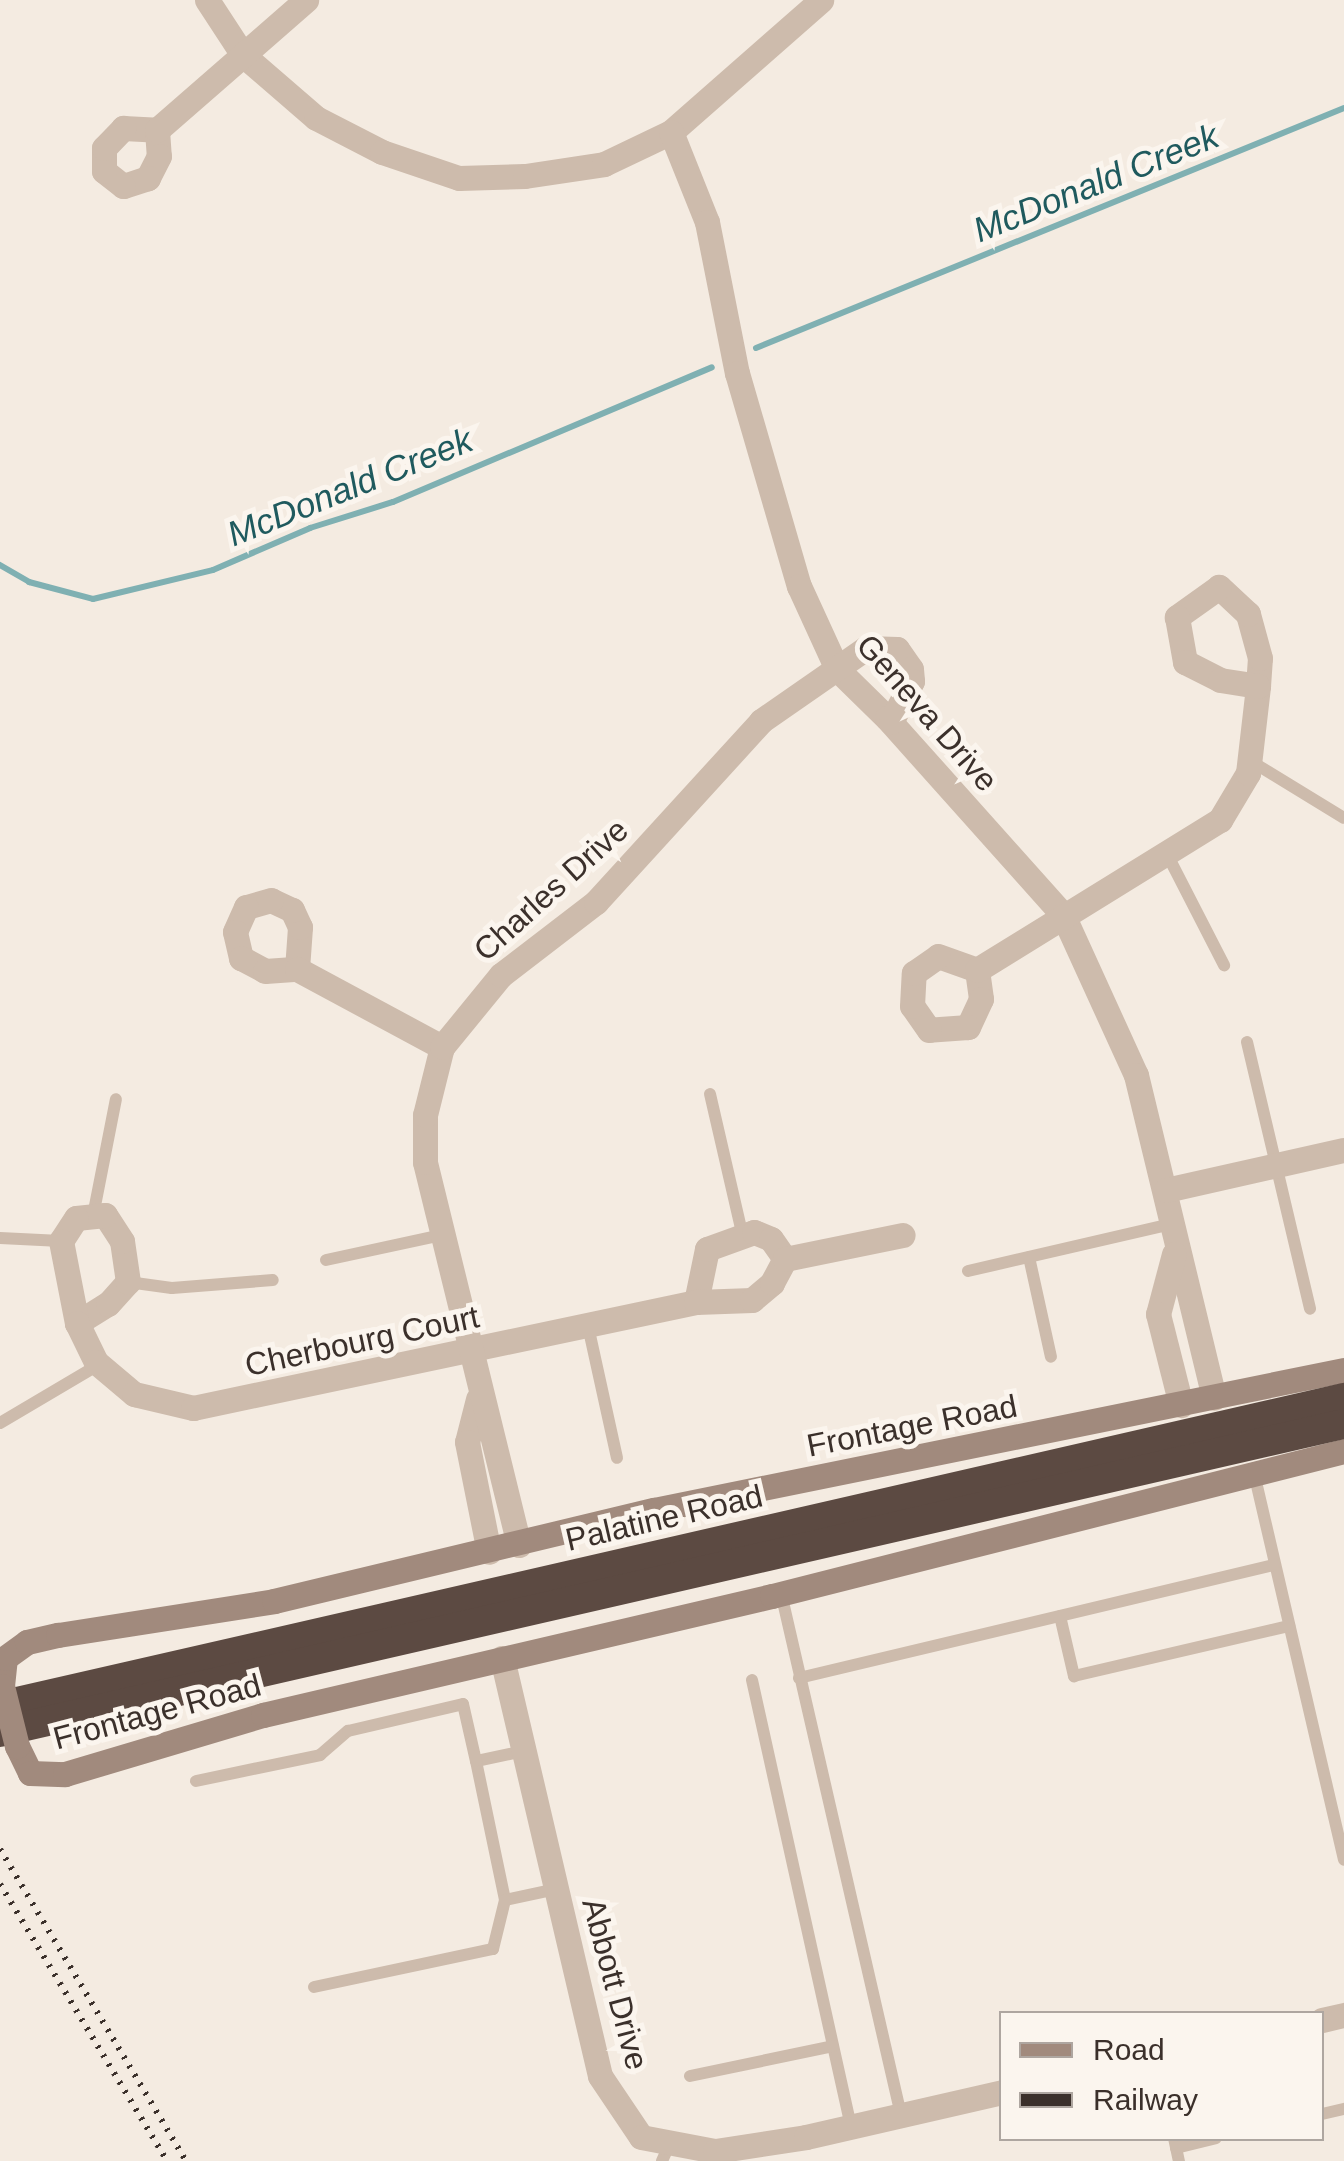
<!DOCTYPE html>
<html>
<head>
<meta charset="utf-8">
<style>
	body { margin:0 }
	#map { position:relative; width:1344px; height:2161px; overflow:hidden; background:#f4ebe1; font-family:Arial,sans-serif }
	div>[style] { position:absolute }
	.stream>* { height:6px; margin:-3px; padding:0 3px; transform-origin:3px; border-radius:3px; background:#7fb0b2 }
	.lane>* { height:12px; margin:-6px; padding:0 6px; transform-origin:6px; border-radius:6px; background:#cdbbac }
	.street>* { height:25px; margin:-12.5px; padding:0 12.5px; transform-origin:12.5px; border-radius:12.5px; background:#cdbbac }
	.secondary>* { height:25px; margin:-12.5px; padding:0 12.5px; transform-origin:12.5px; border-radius:12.5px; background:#a18a7d }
	.highway>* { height:30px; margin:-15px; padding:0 15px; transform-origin:15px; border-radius:15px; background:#5c4a42 }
	.rail>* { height:6px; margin-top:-3px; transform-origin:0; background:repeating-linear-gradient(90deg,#3b302b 0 2.5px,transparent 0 10.5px) }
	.secondary-bridge>* { height:25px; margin:-12.5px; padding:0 12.5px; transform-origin:12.5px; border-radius:12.5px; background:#a18a7d }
	span { translate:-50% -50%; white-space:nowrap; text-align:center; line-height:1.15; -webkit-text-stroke:10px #fbf5ee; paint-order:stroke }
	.street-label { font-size:32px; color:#3b302b }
	.water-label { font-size:35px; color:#1f5a5e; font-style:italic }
	.legend { position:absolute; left:999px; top:2011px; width:325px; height:130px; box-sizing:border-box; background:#fbf5ee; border:2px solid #aea6a0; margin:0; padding:12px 18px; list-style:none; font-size:30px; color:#3b302b }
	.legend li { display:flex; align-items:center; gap:20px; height:50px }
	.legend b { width:50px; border:2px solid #aea6a0 }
</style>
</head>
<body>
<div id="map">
	<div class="stream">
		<i style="left:756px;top:348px;width:635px;rotate:-22.2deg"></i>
		<i style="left:0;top:565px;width:34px;rotate:30deg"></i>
		<i style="left:29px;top:582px;width:66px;rotate:14.9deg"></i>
		<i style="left:93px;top:599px;width:123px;rotate:-13.6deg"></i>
		<i style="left:213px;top:570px;width:106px;rotate:-23.4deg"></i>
		<i style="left:310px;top:528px;width:87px;rotate:-17.4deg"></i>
		<i style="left:393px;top:502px;width:346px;rotate:-22.9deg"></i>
	</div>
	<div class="lane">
		<i style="left:1249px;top:760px;width:111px;rotate:31.4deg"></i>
		<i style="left:1168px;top:856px;width:123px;rotate:62.8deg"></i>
		<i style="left:1247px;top:1042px;width:274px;rotate:76.7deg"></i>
		<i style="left:710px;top:1094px;width:143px;rotate:77deg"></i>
		<i style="left:93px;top:1216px;width:119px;rotate:-78.9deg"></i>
		<i style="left:0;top:1238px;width:61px;rotate:2.8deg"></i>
		<i style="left:1029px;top:1257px;width:102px;rotate:77.6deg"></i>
		<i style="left:326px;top:1260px;width:119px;rotate:-12.2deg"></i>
		<i style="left:968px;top:1271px;width:208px;rotate:-13deg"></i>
		<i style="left:128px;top:1282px;width:44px;rotate:7.8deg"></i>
		<i style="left:172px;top:1288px;width:101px;rotate:-4.5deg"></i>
		<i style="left:588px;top:1326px;width:135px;rotate:77.6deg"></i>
		<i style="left:0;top:1423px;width:114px;rotate:-30.6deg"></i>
		<i style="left:1254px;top:1473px;width:397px;rotate:76.9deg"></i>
		<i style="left:781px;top:1593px;width:536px;rotate:77.05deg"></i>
		<i style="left:1060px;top:1616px;width:62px;rotate:76.9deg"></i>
		<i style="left:1074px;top:1676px;width:221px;rotate:-13.1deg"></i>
		<i style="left:799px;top:1678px;width:489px;rotate:-13.4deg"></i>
		<i style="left:752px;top:1680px;width:458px;rotate:77.5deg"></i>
		<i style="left:524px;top:1751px;width:49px;rotate:168.2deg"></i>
		<i style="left:476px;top:1761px;width:142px;rotate:78.2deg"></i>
		<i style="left:505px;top:1900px;width:52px;rotate:-12.2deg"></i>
		<i style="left:196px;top:1781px;width:127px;rotate:-11.8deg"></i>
		<i style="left:320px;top:1755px;width:37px;rotate:-41deg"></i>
		<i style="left:348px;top:1731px;width:118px;rotate:-13.2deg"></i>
		<i style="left:463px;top:1704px;width:58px;rotate:77.2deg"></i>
		<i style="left:314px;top:1987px;width:183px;rotate:-12deg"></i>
		<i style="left:493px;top:1949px;width:50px;rotate:-76.2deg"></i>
		<i style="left:690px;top:2076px;width:146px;rotate:-11.8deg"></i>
		<i style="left:1322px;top:2114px;width:23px;rotate:-13deg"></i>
		<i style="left:1174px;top:2138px;width:24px;rotate:78deg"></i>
		<i style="left:1176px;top:2148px;width:41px;rotate:-14deg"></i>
		<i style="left:662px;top:2161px;width:20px;rotate:-66deg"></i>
	</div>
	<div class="street">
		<i style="left:207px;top:0;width:66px;rotate:56.8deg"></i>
		<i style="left:243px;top:55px;width:96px;rotate:40.8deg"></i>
		<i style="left:316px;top:118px;width:74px;rotate:27.3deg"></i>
		<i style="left:382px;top:152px;width:81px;rotate:18.7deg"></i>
		<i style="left:459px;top:178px;width:66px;rotate:-1.7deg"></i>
		<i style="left:525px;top:176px;width:80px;rotate:-8.6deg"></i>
		<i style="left:604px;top:164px;width:74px;rotate:-25.5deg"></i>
		<i style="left:671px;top:132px;width:200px;rotate:-41.3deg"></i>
		<i style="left:123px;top:128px;width:34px;rotate:3deg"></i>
		<i style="left:157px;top:130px;width:26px;rotate:86deg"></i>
		<i style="left:159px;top:156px;width:25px;rotate:117deg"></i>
		<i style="left:148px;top:178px;width:26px;rotate:162deg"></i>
		<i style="left:123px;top:186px;width:24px;rotate:-142deg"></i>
		<i style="left:104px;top:171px;width:23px;rotate:-90deg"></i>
		<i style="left:104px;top:148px;width:28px;rotate:-46deg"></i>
		<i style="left:157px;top:130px;width:198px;rotate:-41.1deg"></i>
		<i style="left:671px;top:132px;width:97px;rotate:68.2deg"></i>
		<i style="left:707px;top:222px;width:154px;rotate:78.8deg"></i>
		<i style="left:737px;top:373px;width:222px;rotate:73.8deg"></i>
		<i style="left:799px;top:586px;width:91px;rotate:65.4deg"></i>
		<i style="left:837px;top:669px;width:70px;rotate:44.4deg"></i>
		<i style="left:887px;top:718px;width:264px;rotate:48.2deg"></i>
		<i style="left:1063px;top:915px;width:176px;rotate:65.5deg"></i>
		<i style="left:1136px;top:1075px;width:332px;rotate:76.4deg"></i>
		<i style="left:938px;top:956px;width:41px;rotate:19.7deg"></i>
		<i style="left:977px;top:970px;width:29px;rotate:82deg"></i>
		<i style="left:981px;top:999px;width:31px;rotate:115deg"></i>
		<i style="left:968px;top:1027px;width:39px;rotate:176deg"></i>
		<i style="left:929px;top:1030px;width:29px;rotate:-125deg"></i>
		<i style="left:912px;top:1006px;width:33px;rotate:-87deg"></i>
		<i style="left:914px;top:973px;width:29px;rotate:-35deg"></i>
		<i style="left:297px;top:969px;width:42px;rotate:-85.9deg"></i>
		<i style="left:300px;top:927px;width:19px;rotate:-115deg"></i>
		<i style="left:292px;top:910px;width:23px;rotate:-155deg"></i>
		<i style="left:271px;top:900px;width:26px;rotate:164deg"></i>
		<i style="left:246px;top:907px;width:27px;rotate:114deg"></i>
		<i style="left:235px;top:932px;width:27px;rotate:77deg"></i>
		<i style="left:241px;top:958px;width:27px;rotate:28deg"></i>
		<i style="left:265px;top:971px;width:32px;rotate:-4deg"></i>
		<i style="left:297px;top:969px;width:165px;rotate:28.3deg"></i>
		<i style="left:977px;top:970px;width:286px;rotate:-31.7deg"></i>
		<i style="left:1220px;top:820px;width:55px;rotate:-59.2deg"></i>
		<i style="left:1248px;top:773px;width:88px;rotate:-83.4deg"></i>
		<i style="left:1258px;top:686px;width:28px;rotate:-86deg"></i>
		<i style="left:1260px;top:658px;width:46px;rotate:-105.3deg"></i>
		<i style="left:1248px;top:614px;width:40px;rotate:-137deg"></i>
		<i style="left:1219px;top:587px;width:52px;rotate:144.5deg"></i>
		<i style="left:1177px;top:617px;width:46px;rotate:79.9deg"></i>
		<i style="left:1185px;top:662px;width:39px;rotate:27deg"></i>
		<i style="left:1220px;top:680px;width:38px;rotate:9deg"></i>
		<i style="left:1166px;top:1190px;width:182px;rotate:-12.7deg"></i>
		<i style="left:1174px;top:1254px;width:62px;rotate:104.9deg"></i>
		<i style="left:1158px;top:1314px;width:94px;rotate:75.8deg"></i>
		<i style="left:696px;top:1302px;width:54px;rotate:-78.3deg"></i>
		<i style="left:707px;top:1249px;width:50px;rotate:-19.9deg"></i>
		<i style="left:754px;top:1232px;width:18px;rotate:22deg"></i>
		<i style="left:771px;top:1239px;width:24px;rotate:55deg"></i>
		<i style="left:77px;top:1323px;width:36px;rotate:-32deg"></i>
		<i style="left:108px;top:1304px;width:30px;rotate:-48deg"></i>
		<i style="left:128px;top:1282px;width:41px;rotate:-98.3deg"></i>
		<i style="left:122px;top:1241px;width:31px;rotate:-123deg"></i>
		<i style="left:105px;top:1215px;width:29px;rotate:174deg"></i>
		<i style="left:76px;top:1218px;width:27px;rotate:123deg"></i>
		<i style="left:61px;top:1241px;width:84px;rotate:79deg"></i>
		<i style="left:77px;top:1323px;width:43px;rotate:64deg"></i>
		<i style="left:96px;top:1362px;width:50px;rotate:40.1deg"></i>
		<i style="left:134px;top:1394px;width:61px;rotate:13.3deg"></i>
		<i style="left:193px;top:1408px;width:514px;rotate:-11.9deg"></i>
		<i style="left:696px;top:1302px;width:56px;rotate:-2deg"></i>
		<i style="left:752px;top:1300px;width:26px;rotate:-40deg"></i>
		<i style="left:772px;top:1283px;width:27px;rotate:-62deg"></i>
		<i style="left:785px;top:1259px;width:120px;rotate:-11.5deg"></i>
		<i style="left:478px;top:1399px;width:44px;rotate:104.3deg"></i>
		<i style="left:467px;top:1442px;width:112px;rotate:78.7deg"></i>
		<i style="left:519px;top:1545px;width:394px;rotate:-103.8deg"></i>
		<i style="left:425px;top:1162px;width:47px;rotate:-90deg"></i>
		<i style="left:425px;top:1115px;width:70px;rotate:-76deg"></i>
		<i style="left:442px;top:1047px;width:93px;rotate:-50.7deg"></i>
		<i style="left:501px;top:975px;width:120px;rotate:-37.5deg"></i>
		<i style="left:596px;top:902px;width:245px;rotate:-47.6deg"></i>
		<i style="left:761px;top:721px;width:128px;rotate:-34.8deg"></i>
		<i style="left:866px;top:648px;width:31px;rotate:2deg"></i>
		<i style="left:897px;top:649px;width:24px;rotate:55deg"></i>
		<i style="left:911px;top:669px;width:12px;rotate:85deg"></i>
		<i style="left:912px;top:681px;width:46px;rotate:117.1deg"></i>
		<i style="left:502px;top:1658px;width:429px;rotate:76.8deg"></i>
		<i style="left:600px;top:2076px;width:73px;rotate:56.1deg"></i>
		<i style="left:641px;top:2137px;width:75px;rotate:10.7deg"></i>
		<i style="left:715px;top:2151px;width:92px;rotate:-8.7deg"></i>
		<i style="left:806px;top:2137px;width:201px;rotate:-12.9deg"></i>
		<i style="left:1322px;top:2020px;width:23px;rotate:-13deg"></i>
	</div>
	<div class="secondary">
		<i style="left:2px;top:1686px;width:28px;rotate:-84deg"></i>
		<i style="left:5px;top:1658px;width:27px;rotate:-36deg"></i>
		<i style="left:27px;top:1642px;width:32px;rotate:-13deg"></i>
		<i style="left:58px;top:1635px;width:219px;rotate:-8.9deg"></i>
		<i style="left:274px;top:1601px;width:391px;rotate:-13.5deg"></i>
		<i style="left:654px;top:1510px;width:704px;rotate:-11.47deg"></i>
		<i style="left:17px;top:1746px;width:30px;rotate:64deg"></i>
		<i style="left:30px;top:1773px;width:35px;rotate:2deg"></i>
		<i style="left:65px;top:1774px;width:207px;rotate:-16.6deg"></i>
		<i style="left:263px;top:1715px;width:523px;rotate:-13.16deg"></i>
		<i style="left:772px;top:1596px;width:590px;rotate:-14.22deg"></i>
	</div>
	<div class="highway">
		<i style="left:0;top:1706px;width:1379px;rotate:-12.91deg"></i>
		<i style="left:0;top:1732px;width:1379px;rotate:-12.91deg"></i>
	</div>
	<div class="rail">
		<i style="left:0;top:1849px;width:363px;rotate:59.2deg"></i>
		<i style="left:0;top:1884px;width:323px;rotate:58.9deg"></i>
	</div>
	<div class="secondary-bridge">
		<i style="left:2px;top:1686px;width:62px;rotate:76deg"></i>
	</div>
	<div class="street-label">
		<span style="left:927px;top:713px;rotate:49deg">Geneva Drive</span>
		<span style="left:551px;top:890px;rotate:-42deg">Charles Drive</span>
		<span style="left:362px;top:1341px;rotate:-12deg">Cherbourg Court</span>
		<span style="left:912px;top:1426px;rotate:-11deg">Frontage Road</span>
		<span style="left:664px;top:1518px;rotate:-13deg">Palatine Road</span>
		<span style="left:157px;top:1712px;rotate:-15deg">Frontage Road</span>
		<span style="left:615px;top:1984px;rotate:75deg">Abbott Drive</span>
	</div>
	<div class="water-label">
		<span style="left:1096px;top:183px;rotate:-22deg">McDonald Creek</span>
		<span style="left:350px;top:487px;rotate:-22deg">McDonald Creek</span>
	</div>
	<ul class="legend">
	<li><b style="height:12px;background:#a18a7d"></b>Road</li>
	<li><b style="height:12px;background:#3b302b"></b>Railway</li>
	</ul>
</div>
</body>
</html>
